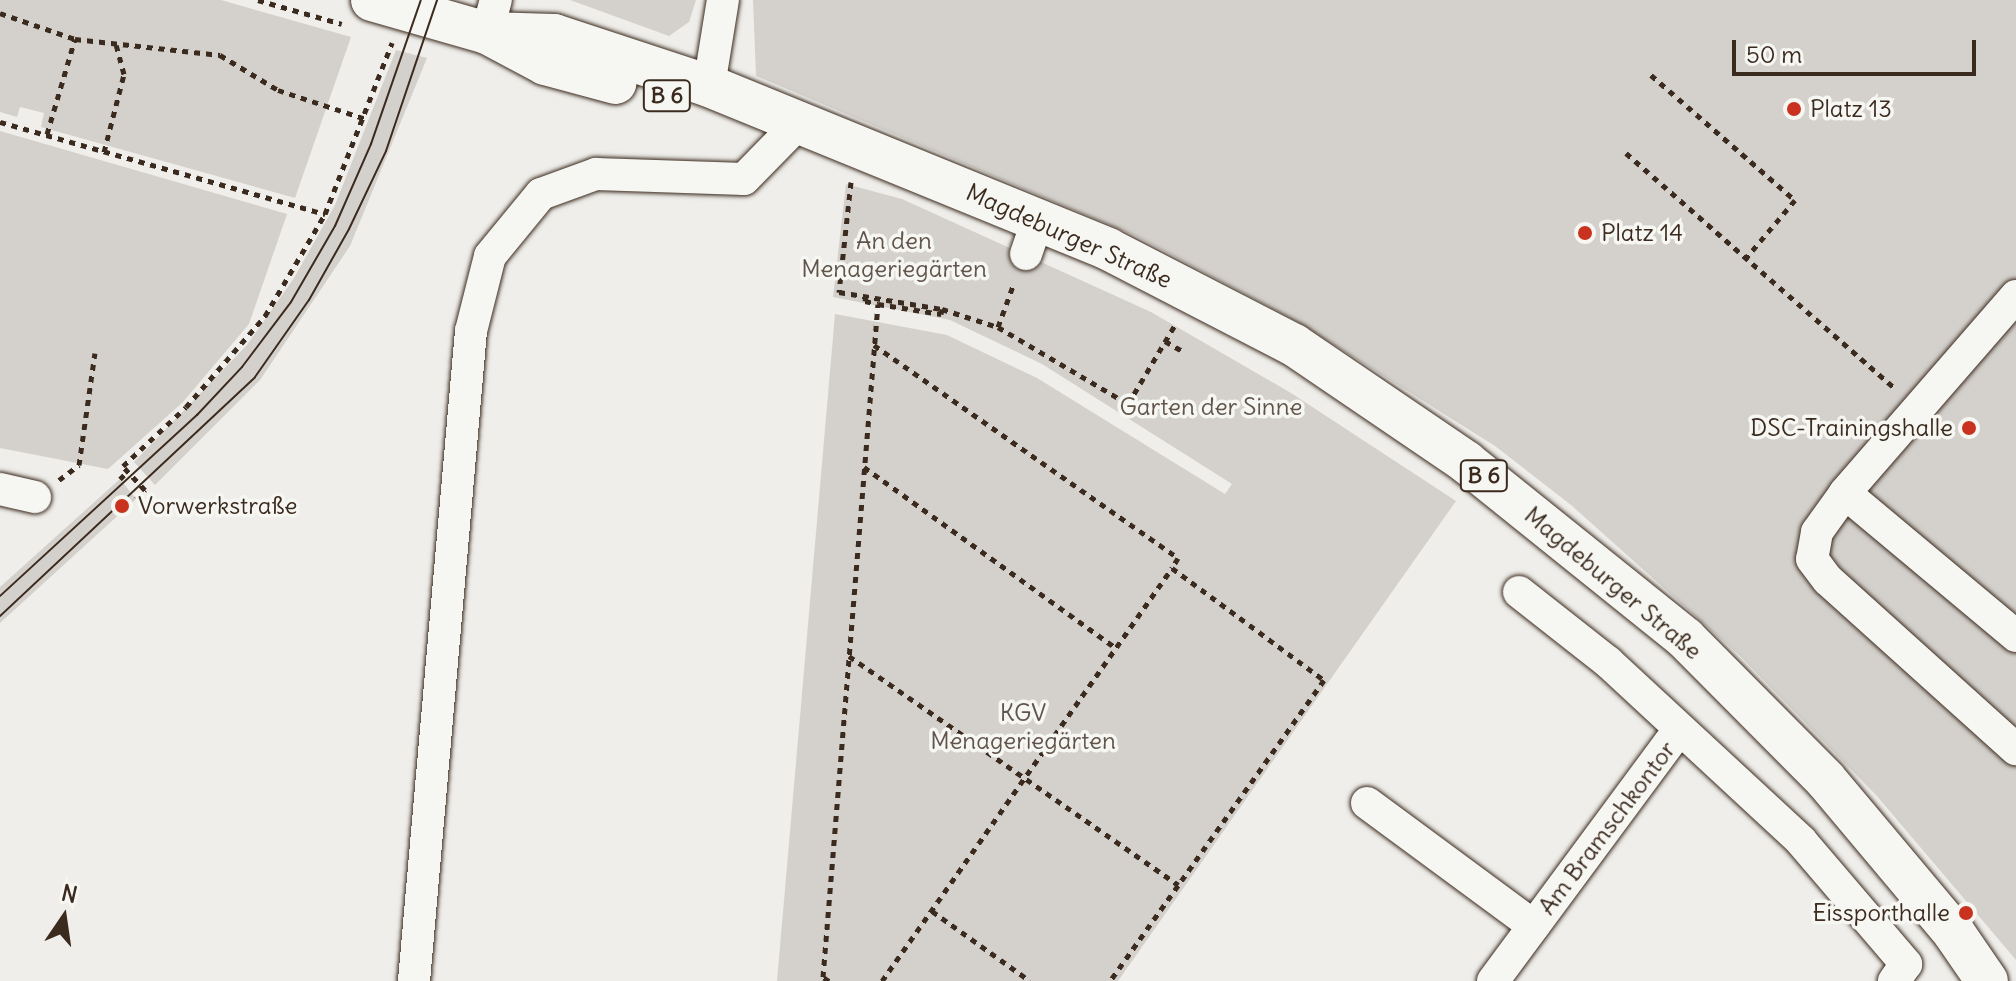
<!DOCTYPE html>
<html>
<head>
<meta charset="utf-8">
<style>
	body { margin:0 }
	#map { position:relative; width:2016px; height:981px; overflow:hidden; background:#efeeea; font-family:Delius,sans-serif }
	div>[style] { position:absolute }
	.green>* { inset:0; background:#d4d1cc }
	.path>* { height:5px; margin-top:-2.5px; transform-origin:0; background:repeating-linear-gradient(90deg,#3b2a1e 0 6px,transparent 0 12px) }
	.roads { filter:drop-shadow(0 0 2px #3b2a1e) drop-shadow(0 0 2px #3b2a1e) }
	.minor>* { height:32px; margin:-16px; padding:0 16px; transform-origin:16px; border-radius:16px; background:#f6f6f2 }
	.major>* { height:42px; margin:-21px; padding:0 21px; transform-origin:21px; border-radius:21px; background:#f6f6f2 }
	.tram>* { height:2px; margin:-1px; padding:0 1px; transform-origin:1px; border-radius:1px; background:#3b2a1e }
	.dots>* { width:22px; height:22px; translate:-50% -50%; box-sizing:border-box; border:4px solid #f6f6f2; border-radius:50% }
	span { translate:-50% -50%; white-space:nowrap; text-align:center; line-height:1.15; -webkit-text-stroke:7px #f6f6f2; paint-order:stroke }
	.shield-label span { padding:2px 6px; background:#f6f6f2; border:2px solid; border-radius:6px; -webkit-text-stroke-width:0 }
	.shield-label { font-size:22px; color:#3b2a1e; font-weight:700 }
	.poi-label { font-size:24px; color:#3b2a1e }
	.left { translate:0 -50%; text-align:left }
	.right { translate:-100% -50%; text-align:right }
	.street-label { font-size:24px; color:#3b2a1e }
	.park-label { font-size:24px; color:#61544a }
	.north { position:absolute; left:24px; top:877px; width:80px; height:80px; -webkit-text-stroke:6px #f6f6f2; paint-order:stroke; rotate:13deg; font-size:22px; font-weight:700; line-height:32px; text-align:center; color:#3b2a1e }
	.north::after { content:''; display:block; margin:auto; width:28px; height:36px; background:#3b2a1e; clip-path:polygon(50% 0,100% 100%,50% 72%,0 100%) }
	.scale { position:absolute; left:1732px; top:40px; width:244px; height:36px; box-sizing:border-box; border:4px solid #3b2a1e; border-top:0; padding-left:10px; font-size:24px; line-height:28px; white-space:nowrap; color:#3b2a1e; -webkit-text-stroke:6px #f6f6f2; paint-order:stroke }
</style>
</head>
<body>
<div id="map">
	<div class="green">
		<i style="clip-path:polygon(0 0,221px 0,351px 37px,295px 198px,41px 127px,44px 113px,20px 107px,17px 117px,0 112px)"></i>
		<i style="clip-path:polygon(570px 0,696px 0,689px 22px,669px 36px)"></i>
		<i style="clip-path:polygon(753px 0,2016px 0,2016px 960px,1876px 795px,1740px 656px,1571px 505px,1495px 446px,1296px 321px,1136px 236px,756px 76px)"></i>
		<i style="clip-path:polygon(396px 50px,427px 58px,350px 246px,260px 380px,155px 485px,134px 462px,247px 345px,294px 278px,335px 205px)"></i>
		<i style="clip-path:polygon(0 131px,287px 214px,249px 324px,183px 402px,108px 469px,0 448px)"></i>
		<i style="clip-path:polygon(846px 184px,902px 199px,1151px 312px,1291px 393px,1456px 501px,1118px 981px,777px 981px,835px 314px,947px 335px,1037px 378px,1225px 494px,1232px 484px,1042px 364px,950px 320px,833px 297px)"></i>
		<i style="clip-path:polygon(120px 479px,136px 499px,0 623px,0 587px)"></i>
	</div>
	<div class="path">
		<i style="left:258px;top:0;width:87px;rotate:15.9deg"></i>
		<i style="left:0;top:13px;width:79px;rotate:19.1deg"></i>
		<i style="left:75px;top:39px;width:146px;rotate:6.3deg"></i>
		<i style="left:220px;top:55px;width:68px;rotate:31.1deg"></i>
		<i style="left:278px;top:90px;width:93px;rotate:18.2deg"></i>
		<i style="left:1651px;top:75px;width:191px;rotate:41deg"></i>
		<i style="left:1795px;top:200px;width:76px;rotate:130.2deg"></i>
		<i style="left:0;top:122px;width:338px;rotate:15.8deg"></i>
		<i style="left:47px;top:134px;width:99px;rotate:-73.6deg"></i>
		<i style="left:104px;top:152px;width:81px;rotate:-75.6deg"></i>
		<i style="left:124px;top:74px;width:30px;rotate:-105deg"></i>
		<i style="left:1626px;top:153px;width:359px;rotate:41.2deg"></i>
		<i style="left:851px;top:182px;width:111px;rotate:96.2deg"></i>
		<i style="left:839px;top:292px;width:104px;rotate:9.4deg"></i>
		<i style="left:942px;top:309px;width:59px;rotate:17.8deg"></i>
		<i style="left:998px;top:327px;width:151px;rotate:30.6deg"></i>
		<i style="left:1128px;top:404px;width:94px;rotate:-59.3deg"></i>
		<i style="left:866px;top:296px;width:5px;rotate:101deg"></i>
		<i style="left:865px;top:301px;width:13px;rotate:13deg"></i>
		<i style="left:878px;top:304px;width:64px;rotate:9deg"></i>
		<i style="left:941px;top:314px;width:5px;rotate:-79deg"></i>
		<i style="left:998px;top:327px;width:47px;rotate:-70deg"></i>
		<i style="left:1165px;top:341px;width:22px;rotate:30deg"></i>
		<i style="left:874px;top:345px;width:371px;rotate:35deg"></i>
		<i style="left:1178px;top:558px;width:12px;rotate:121deg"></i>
		<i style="left:1172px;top:568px;width:189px;rotate:36.4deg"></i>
		<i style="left:1324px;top:680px;width:369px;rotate:125.4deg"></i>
		<i style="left:864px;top:467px;width:310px;rotate:35.7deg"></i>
		<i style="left:120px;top:479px;width:11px;rotate:-45deg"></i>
		<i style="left:59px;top:480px;width:25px;rotate:-37deg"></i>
		<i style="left:79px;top:465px;width:113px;rotate:-81.9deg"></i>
		<i style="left:136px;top:499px;width:13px;rotate:-45deg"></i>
		<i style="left:145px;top:490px;width:33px;rotate:-133deg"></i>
		<i style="left:123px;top:466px;width:86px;rotate:-43.1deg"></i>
		<i style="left:186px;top:407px;width:121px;rotate:-49deg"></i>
		<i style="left:265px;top:316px;width:118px;rotate:-59.5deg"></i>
		<i style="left:325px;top:214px;width:184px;rotate:-68.6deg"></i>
		<i style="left:849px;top:656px;width:401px;rotate:34.8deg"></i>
		<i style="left:932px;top:911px;width:120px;rotate:35.5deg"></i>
		<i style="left:829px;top:981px;width:7px;rotate:-146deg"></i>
		<i style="left:823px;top:977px;width:675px;rotate:-85.33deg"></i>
		<i style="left:882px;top:981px;width:505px;rotate:-54.92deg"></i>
	</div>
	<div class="roads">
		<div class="minor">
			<i style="left:487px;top:33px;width:34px;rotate:-75deg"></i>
			<i style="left:709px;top:86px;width:87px;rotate:-80.8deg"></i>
			<i style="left:1026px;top:254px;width:36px;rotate:-71deg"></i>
			<i style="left:2016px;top:296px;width:261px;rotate:131deg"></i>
			<i style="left:1845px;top:493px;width:223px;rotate:39.9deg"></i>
			<i style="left:0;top:489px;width:36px;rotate:13deg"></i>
			<i style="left:1845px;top:493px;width:48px;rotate:125.7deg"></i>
			<i style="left:1817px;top:532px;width:27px;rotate:100deg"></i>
			<i style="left:1812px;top:559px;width:26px;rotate:53deg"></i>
			<i style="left:1828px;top:580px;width:253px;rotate:42deg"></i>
			<i style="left:1519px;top:592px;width:113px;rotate:38.2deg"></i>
			<i style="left:1608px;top:662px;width:263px;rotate:42.8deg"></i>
			<i style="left:1801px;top:841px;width:162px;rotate:49.5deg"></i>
			<i style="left:1906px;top:964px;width:21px;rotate:125deg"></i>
			<i style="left:1367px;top:803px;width:207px;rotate:36.4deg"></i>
			<i style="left:414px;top:981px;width:652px;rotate:-84.99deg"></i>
			<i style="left:471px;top:331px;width:77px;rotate:-75.8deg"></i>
			<i style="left:490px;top:256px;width:80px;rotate:-50.6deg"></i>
			<i style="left:541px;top:194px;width:59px;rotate:-20deg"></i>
			<i style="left:596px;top:174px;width:148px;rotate:1.9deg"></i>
			<i style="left:744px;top:179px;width:69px;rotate:-45.6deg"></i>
			<i style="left:1493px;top:981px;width:312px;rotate:-53.5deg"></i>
		</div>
		<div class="major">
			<i style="left:372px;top:0;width:120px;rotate:16deg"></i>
			<i style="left:487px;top:33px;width:66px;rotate:28.1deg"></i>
			<i style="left:545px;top:64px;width:73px;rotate:15deg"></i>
			<i style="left:487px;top:33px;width:67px;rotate:1.7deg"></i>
			<i style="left:554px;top:35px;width:163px;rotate:18.2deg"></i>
			<i style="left:709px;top:86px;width:431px;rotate:22.2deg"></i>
			<i style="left:1108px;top:249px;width:209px;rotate:27.3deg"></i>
			<i style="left:1294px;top:345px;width:208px;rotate:34.2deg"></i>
			<i style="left:1466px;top:462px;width:281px;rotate:38.8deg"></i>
			<i style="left:1685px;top:638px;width:199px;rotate:45.2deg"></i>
			<i style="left:1825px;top:779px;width:201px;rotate:50deg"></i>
			<i style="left:1954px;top:933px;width:58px;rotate:55.5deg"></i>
		</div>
	</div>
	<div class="tram">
		<i style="left:0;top:596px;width:268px;rotate:-42.6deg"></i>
		<i style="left:197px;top:415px;width:66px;rotate:-46.8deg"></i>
		<i style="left:242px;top:367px;width:81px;rotate:-53deg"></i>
		<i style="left:291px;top:302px;width:88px;rotate:-59.9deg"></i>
		<i style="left:335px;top:226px;width:90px;rotate:-66.3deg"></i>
		<i style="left:371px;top:144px;width:152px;rotate:-70.9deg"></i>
		<i style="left:0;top:616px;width:349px;rotate:-43.1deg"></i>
		<i style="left:255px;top:377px;width:94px;rotate:-55deg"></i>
		<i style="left:309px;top:300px;width:81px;rotate:-60.6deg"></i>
		<i style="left:349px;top:229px;width:86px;rotate:-64.6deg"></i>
		<i style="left:386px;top:151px;width:159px;rotate:-71.3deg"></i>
	</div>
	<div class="dots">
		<i style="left:1794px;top:109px;background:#c8321e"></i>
		<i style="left:1585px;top:233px;background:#c8321e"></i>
		<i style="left:1969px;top:428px;background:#c8321e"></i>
		<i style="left:122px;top:506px;background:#c8321e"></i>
		<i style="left:1966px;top:913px;background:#c8321e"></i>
	</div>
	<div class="shield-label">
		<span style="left:667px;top:96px">B 6</span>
		<span style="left:1484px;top:476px">B 6</span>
	</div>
	<div class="poi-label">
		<span class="left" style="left:1810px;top:109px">Platz 13</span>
		<span class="left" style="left:1601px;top:233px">Platz 14</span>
		<span class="right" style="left:1953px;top:428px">DSC-Trainingshalle</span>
		<span class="left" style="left:138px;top:506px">Vorwerkstraße</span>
		<span class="right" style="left:1950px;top:913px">Eissporthalle</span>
	</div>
	<div class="street-label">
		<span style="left:1069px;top:236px;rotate:24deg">Magdeburger Straße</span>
		<span style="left:1613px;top:583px;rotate:40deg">Magdeburger Straße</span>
		<span style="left:1607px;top:828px;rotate:-53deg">Am Bramschkontor</span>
	</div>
	<div class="park-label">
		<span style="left:894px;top:255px">An den<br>Menageriegärten</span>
		<span style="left:1211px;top:407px">Garten der Sinne</span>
		<span style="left:1023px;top:727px">KGV<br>Menageriegärten</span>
	</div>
	<div class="north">N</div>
	<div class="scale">50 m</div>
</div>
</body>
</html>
